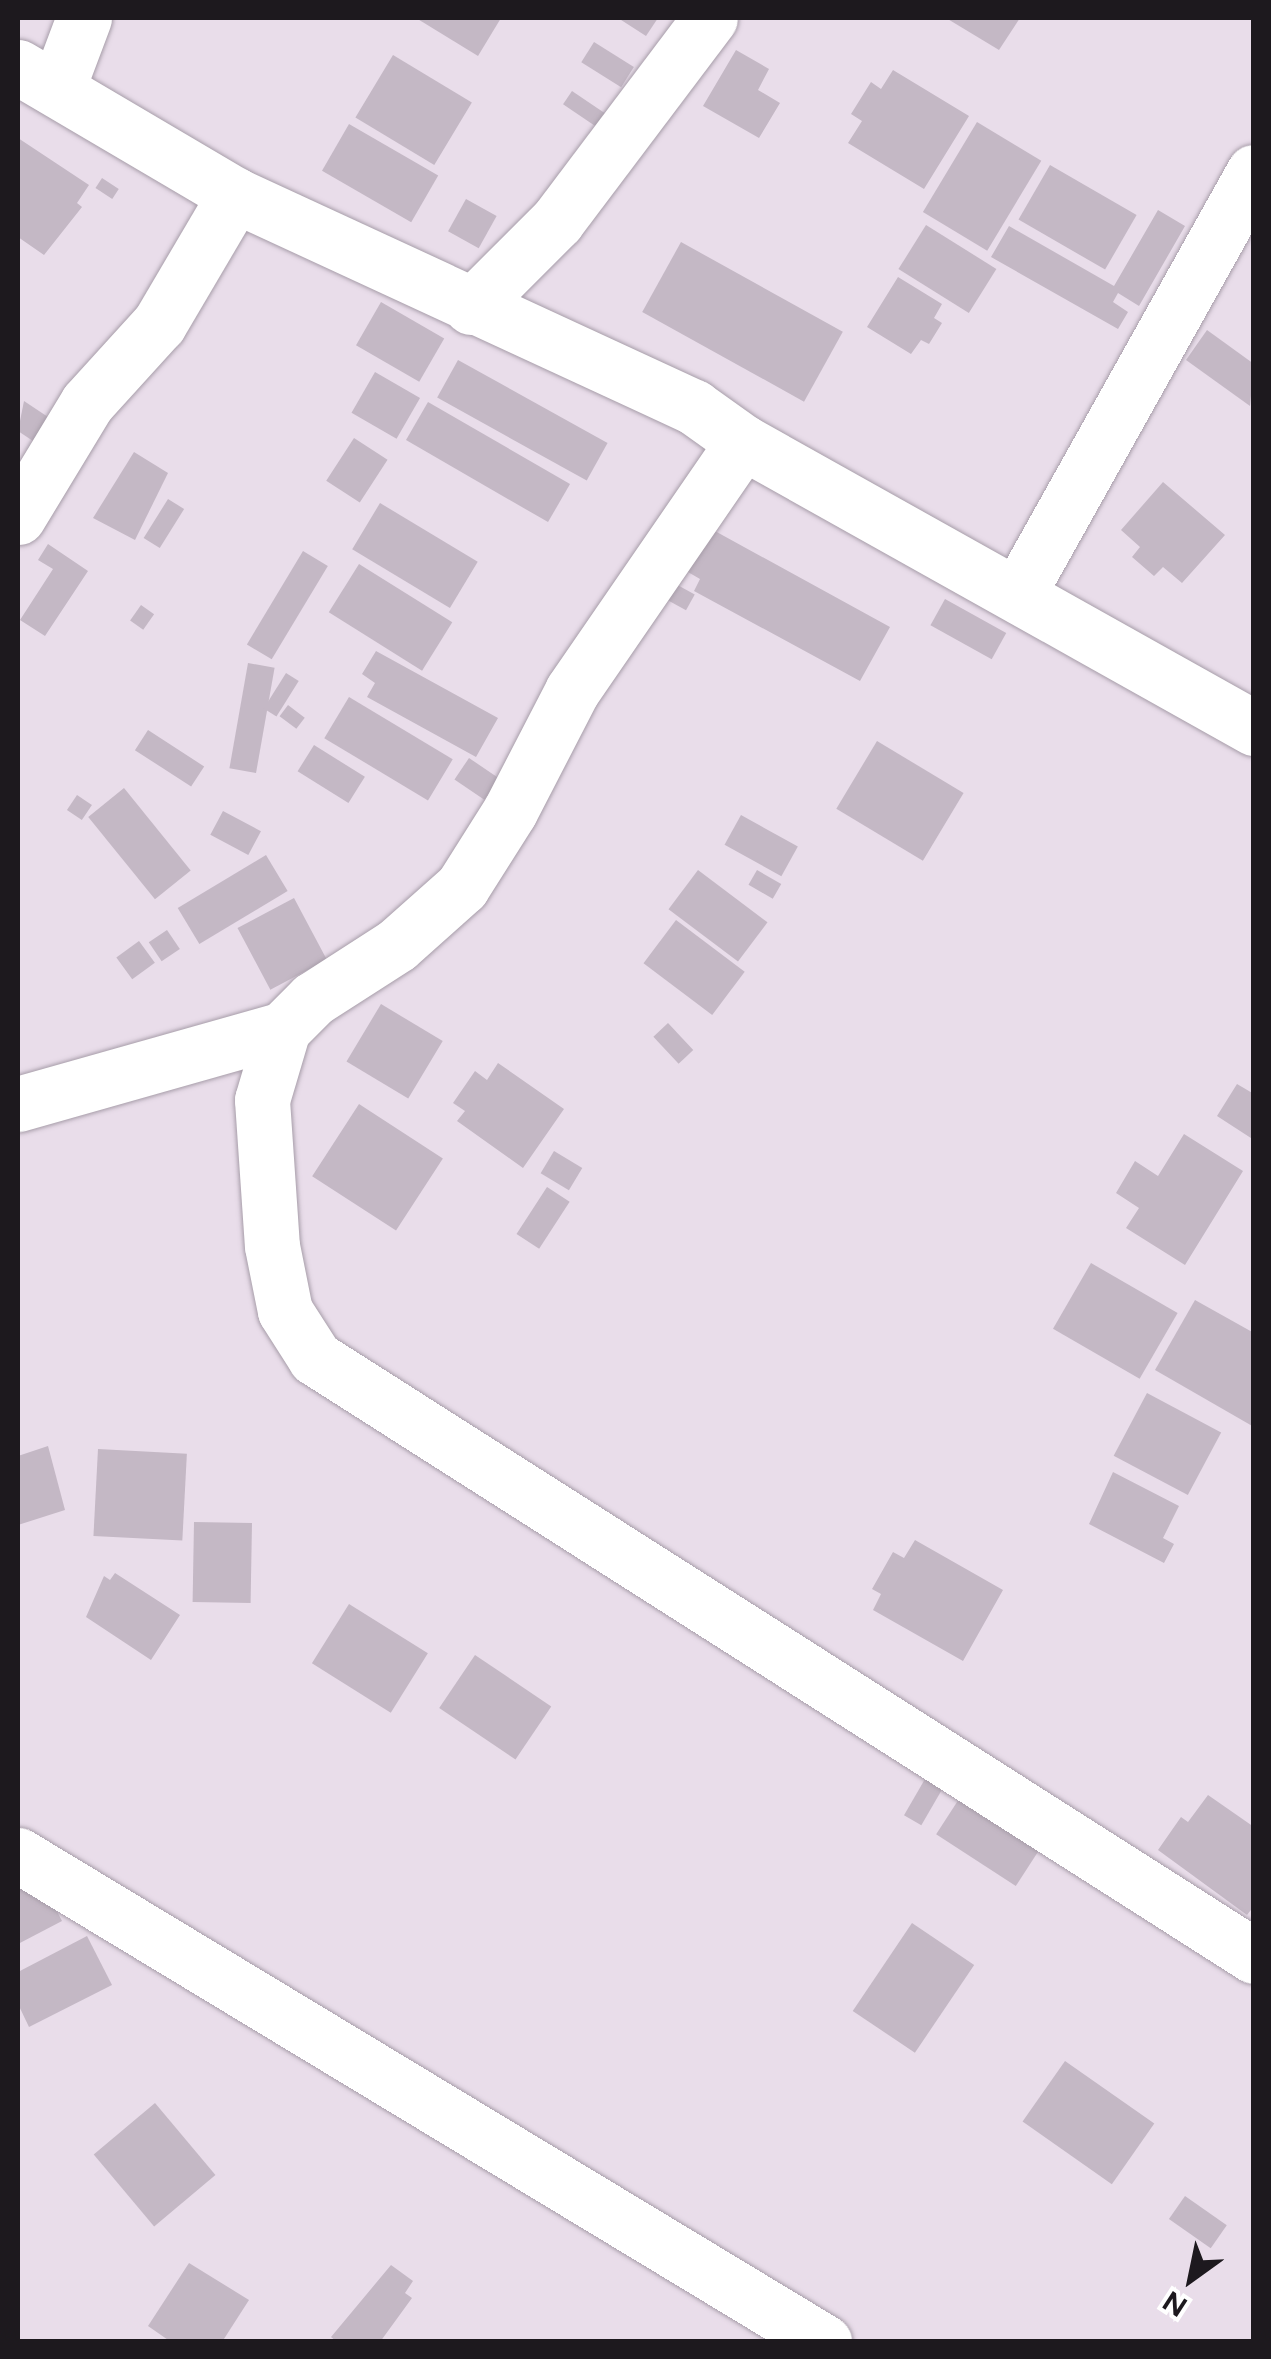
<!DOCTYPE html>
<html>
<head>
<meta charset="utf-8">
<style>
	body { margin:0 }
	#map { position:relative; width:1271px; height:2359px; overflow:hidden; background:#e9ddea; font-family:Figtree,sans-serif }
	div>[style] { position:absolute }
	.building>* { inset:0; background:#c4b8c5; transform-origin:0 0 }
	.roads { filter:drop-shadow(0 0 2px #a79da9) drop-shadow(0 0 2px #a79da9) }
	.minor>* { height:55px; margin:-27.5px; padding:0 27.5px; transform-origin:27.5px; border-radius:27.5px; background:#fff }
	span { translate:-50% -50%; white-space:nowrap; text-align:center; line-height:1.15; -webkit-text-stroke:10px #fff; paint-order:stroke }
	.frame { position:absolute; inset:0; border:20px solid #1d191e; pointer-events:none }
	.north { position:absolute; left:1141px; top:2229px; width:100px; height:100px; -webkit-text-stroke:8px #fff; paint-order:stroke; rotate:213deg; font-size:28px; font-weight:700; line-height:40px; text-align:center; color:#1d191e }
	.north::after { content:''; display:block; margin:auto; width:35px; height:45px; background:#1d191e; clip-path:polygon(50% 0,100% 100%,50% 72%,0 100%) }
</style>
</head>
<body>
<div id="map">
	<div class="building">
		<i style="clip-path:polygon(416px 18px,501px 18px,478px 56px)"></i>
		<i style="clip-path:polygon(618px 18px,658px 18px,646px 36px)"></i>
		<i style="clip-path:polygon(946px 18px,1020px 18px,999px 50px)"></i>
		<i style="left:594px;top:42px;width:47px;height:24px;rotate:32deg"></i>
		<i style="clip-path:polygon(736px 50px,769px 69px,758px 90px,780px 103px,759px 138px,703px 106px)"></i>
		<i style="left:393px;top:55px;width:92px;height:73px;rotate:31deg"></i>
		<i style="clip-path:polygon(893px 70px,969px 116px,924px 189px,848px 143px,862px 121px,851px 114px,871px 82px,881px 89px)"></i>
		<i style="left:572px;top:91px;width:41px;height:16px;rotate:34deg"></i>
		<i style="left:977px;top:122px;width:75px;height:105px;rotate:31deg"></i>
		<i style="left:349px;top:124px;width:103px;height:54px;rotate:30deg"></i>
		<i style="clip-path:polygon(18px 138px,89px 185px,77px 203px,82px 207px,44px 255px,18px 237px)"></i>
		<i style="left:1050px;top:165px;width:100px;height:63px;rotate:30deg"></i>
		<i style="left:102px;top:178px;width:20px;height:12px;rotate:33deg"></i>
		<i style="left:466px;top:199px;width:35px;height:37px;rotate:29deg"></i>
		<i style="clip-path:polygon(1158px 210px,1185px 226px,1139px 306px,1118px 293px,1113px 302px,1128px 312px,1118px 329px,991px 257px,1009px 226px,1114px 286px)"></i>
		<i style="left:926px;top:225px;width:83px;height:52px;rotate:32deg"></i>
		<i style="left:681px;top:242px;width:185px;height:80px;rotate:29deg"></i>
		<i style="clip-path:polygon(898px 277px,942px 304px,934px 318px,942px 323px,929px 344px,921px 340px,911px 354px,867px 327px)"></i>
		<i style="left:381px;top:302px;width:73px;height:50px;rotate:30deg"></i>
		<i style="clip-path:polygon(1207px 330px,1254px 364px,1250px 406px,1186px 360px)"></i>
		<i style="left:458px;top:360px;width:171px;height:43px;rotate:29deg"></i>
		<i style="left:375px;top:372px;width:52px;height:47px;rotate:30deg"></i>
		<i style="clip-path:polygon(24px 401px,54px 421px,39px 445px,18px 431px)"></i>
		<i style="left:428px;top:402px;width:164px;height:44px;rotate:30deg"></i>
		<i style="left:354px;top:438px;width:40px;height:51px;rotate:33deg"></i>
		<i style="clip-path:polygon(134px 452px,168px 473px,135px 540px,93px 518px)"></i>
		<i style="clip-path:polygon(1163px 482px,1225px 535px,1182px 583px,1163px 567px,1154px 576px,1132px 557px,1140px 547px,1121px 530px)"></i>
		<i style="left:168px;top:499px;width:19px;height:46px;rotate:32deg"></i>
		<i style="left:380px;top:503px;width:114px;height:54px;rotate:31deg"></i>
		<i style="clip-path:polygon(704px 525px,890px 627px,860px 681px,694px 591px,700px 579px,681px 568px)"></i>
		<i style="clip-path:polygon(48px 544px,88px 571px,45px 636px,20px 620px,53px 569px,38px 560px)"></i>
		<i style="left:303px;top:551px;width:29px;height:109px;rotate:31deg"></i>
		<i style="left:359px;top:564px;width:110px;height:57px;rotate:32deg"></i>
		<i style="left:672px;top:582px;width:26px;height:18px;rotate:29deg"></i>
		<i style="left:945px;top:599px;width:70px;height:30px;rotate:29deg"></i>
		<i style="left:141px;top:605px;width:16px;height:19px;rotate:35deg"></i>
		<i style="clip-path:polygon(376px 651px,498px 718px,476px 757px,367px 697px,375px 683px,362px 674px)"></i>
		<i style="left:248px;top:663px;width:27px;height:107px;rotate:10deg"></i>
		<i style="left:286px;top:673px;width:15px;height:42px;rotate:32deg"></i>
		<i style="left:349px;top:697px;width:121px;height:48px;rotate:31deg"></i>
		<i style="left:288px;top:705px;width:21px;height:14px;rotate:37deg"></i>
		<i style="left:148px;top:730px;width:67px;height:24px;rotate:33deg"></i>
		<i style="left:877px;top:741px;width:101px;height:79px;rotate:31deg"></i>
		<i style="left:314px;top:745px;width:60px;height:31px;rotate:32deg"></i>
		<i style="left:469px;top:758px;width:36px;height:26px;rotate:34deg"></i>
		<i style="left:124px;top:788px;width:106px;height:46px;rotate:51deg"></i>
		<i style="left:77px;top:795px;width:18px;height:18px;rotate:34deg"></i>
		<i style="left:223px;top:811px;width:43px;height:27px;rotate:28deg"></i>
		<i style="left:741px;top:815px;width:65px;height:34px;rotate:29deg"></i>
		<i style="left:266px;top:855px;width:42px;height:103px;rotate:59deg"></i>
		<i style="left:698px;top:870px;width:87px;height:49px;rotate:37deg"></i>
		<i style="left:757px;top:870px;width:28px;height:17px;rotate:30deg"></i>
		<i style="left:294px;top:898px;width:70px;height:64px;rotate:62deg"></i>
		<i style="left:676px;top:920px;width:86px;height:54px;rotate:37deg"></i>
		<i style="left:167px;top:930px;width:23px;height:22px;rotate:56deg"></i>
		<i style="left:139px;top:941px;width:27px;height:28px;rotate:54deg"></i>
		<i style="left:381px;top:1004px;width:72px;height:67px;rotate:31deg"></i>
		<i style="left:668px;top:1023px;width:37px;height:20px;rotate:47deg"></i>
		<i style="clip-path:polygon(498px 1063px,564px 1109px,523px 1168px,457px 1121px,465px 1111px,453px 1103px,475px 1071px,487px 1080px)"></i>
		<i style="clip-path:polygon(1237px 1084px,1254px 1094px,1254px 1140px,1217px 1116px)"></i>
		<i style="left:359px;top:1104px;width:100px;height:86px;rotate:33deg"></i>
		<i style="clip-path:polygon(1184px 1134px,1243px 1171px,1185px 1265px,1126px 1228px,1139px 1208px,1116px 1193px,1135px 1161px,1158px 1176px)"></i>
		<i style="left:554px;top:1151px;width:33px;height:26px;rotate:31deg"></i>
		<i style="left:547px;top:1187px;width:27px;height:56px;rotate:33deg"></i>
		<i style="left:1091px;top:1263px;width:100px;height:76px;rotate:30deg"></i>
		<i style="clip-path:polygon(1195px 1300px,1254px 1333px,1254px 1427px,1155px 1370px)"></i>
		<i style="left:1147px;top:1393px;width:84px;height:71px;rotate:28deg"></i>
		<i style="clip-path:polygon(48px 1446px,65px 1510px,18px 1525px,18px 1456px)"></i>
		<i style="left:98px;top:1449px;width:89px;height:87px;rotate:3deg"></i>
		<i style="clip-path:polygon(1113px 1472px,1179px 1506px,1163px 1538px,1174px 1544px,1164px 1563px,1089px 1524px)"></i>
		<i style="left:194px;top:1522px;width:58px;height:80px;rotate:1deg"></i>
		<i style="clip-path:polygon(915px 1540px,1003px 1590px,963px 1661px,873px 1610px,881px 1594px,872px 1589px,893px 1552px,904px 1558px)"></i>
		<i style="clip-path:polygon(115px 1573px,180px 1615px,151px 1660px,86px 1617px,104px 1576px,110px 1580px)"></i>
		<i style="left:349px;top:1604px;width:93px;height:70px;rotate:32deg"></i>
		<i style="left:475px;top:1655px;width:92px;height:64px;rotate:34deg"></i>
		<i style="left:925px;top:1779px;width:20px;height:42px;rotate:30deg"></i>
		<i style="clip-path:polygon(1208px 1795px,1254px 1827px,1254px 1906px,1247px 1915px,1158px 1850px,1181px 1817px,1188px 1822px)"></i>
		<i style="left:959px;top:1799px;width:95px;height:42px;rotate:33deg"></i>
		<i style="clip-path:polygon(39px 1876px,62px 1921px,18px 1944px,18px 1887px)"></i>
		<i style="left:912px;top:1923px;width:75px;height:106px;rotate:34deg"></i>
		<i style="clip-path:polygon(87px 1936px,112px 1985px,29px 2027px,18px 2004px,18px 1972px)"></i>
		<i style="left:1065px;top:2061px;width:109px;height:74px;rotate:35deg"></i>
		<i style="left:155px;top:2103px;width:94px;height:80px;rotate:50deg"></i>
		<i style="left:1185px;top:2196px;width:51px;height:28px;rotate:35deg"></i>
		<i style="clip-path:polygon(189px 2263px,249px 2300px,222px 2342px,171px 2342px,148px 2326px)"></i>
		<i style="clip-path:polygon(391px 2265px,413px 2281px,405px 2293px,412px 2298px,380px 2342px,337px 2342px,331px 2337px)"></i>
	</div>
	<div class="roads">
		<div class="minor">
			<i style="left:18px;top:67px;width:252px;rotate:30.5deg"></i>
			<i style="left:235px;top:195px;width:506px;rotate:24.79deg"></i>
			<i style="left:694px;top:407px;width:60px;rotate:35.5deg"></i>
			<i style="left:743px;top:442px;width:586px;rotate:29.24deg"></i>
			<i style="left:58px;top:87px;width:74px;rotate:-69.4deg"></i>
			<i style="left:471px;top:307px;width:122px;rotate:-45deg"></i>
			<i style="left:557px;top:221px;width:254px;rotate:-53deg"></i>
			<i style="left:743px;top:442px;width:302px;rotate:124.5deg"></i>
			<i style="left:572px;top:691px;width:135px;rotate:117.3deg"></i>
			<i style="left:510px;top:811px;width:90px;rotate:122.3deg"></i>
			<i style="left:462px;top:887px;width:87px;rotate:138.3deg"></i>
			<i style="left:397px;top:945px;width:100px;rotate:147.3deg"></i>
			<i style="left:313px;top:999px;width:42px;rotate:135deg"></i>
			<i style="left:283px;top:1029px;width:74px;rotate:106.5deg"></i>
			<i style="left:262px;top:1100px;width:146px;rotate:86.1deg"></i>
			<i style="left:272px;top:1246px;width:66px;rotate:78.7deg"></i>
			<i style="left:285px;top:1311px;width:56px;rotate:57.4deg"></i>
			<i style="left:315px;top:1358px;width:1113px;rotate:32.49deg"></i>
			<i style="left:18px;top:517px;width:133px;rotate:-58.8deg"></i>
			<i style="left:87px;top:403px;width:107px;rotate:-47.7deg"></i>
			<i style="left:159px;top:324px;width:150px;rotate:-59.5deg"></i>
			<i style="left:1019px;top:592px;width:481px;rotate:-60.8deg"></i>
			<i style="left:18px;top:1104px;width:275px;rotate:-15.8deg"></i>
			<i style="left:18px;top:1855px;width:942px;rotate:31.14deg"></i>
		</div>
	</div>
	<div class="frame"></div>
	<div class="north">N</div>
</div>
</body>
</html>
